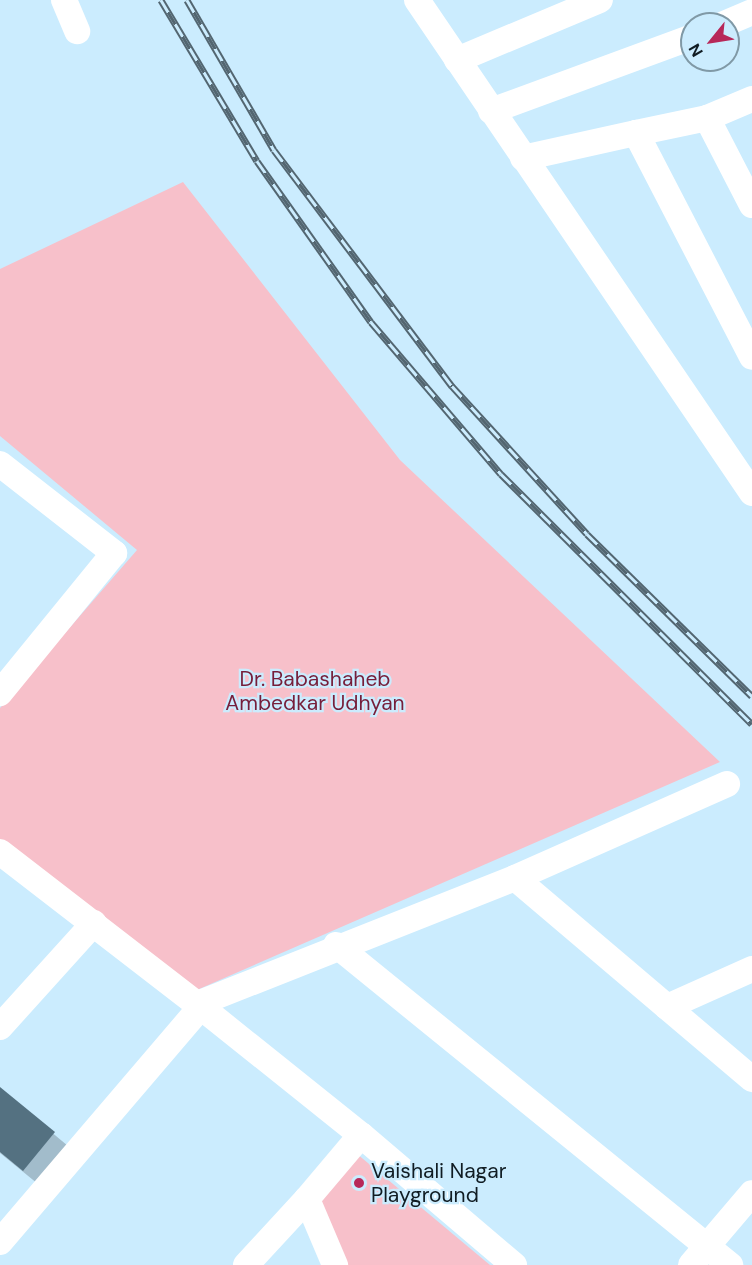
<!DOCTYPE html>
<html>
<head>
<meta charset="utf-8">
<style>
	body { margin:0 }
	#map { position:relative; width:752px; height:1265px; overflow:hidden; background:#cbecfe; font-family:"DM Sans",sans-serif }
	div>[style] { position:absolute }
	.green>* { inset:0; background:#f7c0ca }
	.shadow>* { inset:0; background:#0003 }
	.building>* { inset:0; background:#547181 }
	.minor>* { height:26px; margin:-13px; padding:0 13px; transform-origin:13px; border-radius:13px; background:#fff }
	.rail>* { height:7px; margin-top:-3.5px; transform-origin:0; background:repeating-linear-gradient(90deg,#cbecfe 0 14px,#536671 0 28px); box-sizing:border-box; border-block:2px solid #536671 }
	.dots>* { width:16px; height:16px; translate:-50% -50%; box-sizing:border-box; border:3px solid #cbecfe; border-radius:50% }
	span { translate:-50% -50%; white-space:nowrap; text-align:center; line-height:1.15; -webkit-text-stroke:4.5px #cbecfe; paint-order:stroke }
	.park-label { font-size:21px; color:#761e3a }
	.poi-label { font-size:21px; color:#101c23 }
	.left { translate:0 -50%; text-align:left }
	.north { position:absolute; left:680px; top:12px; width:60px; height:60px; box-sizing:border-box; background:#cbecfe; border:2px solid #8099a6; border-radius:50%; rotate:240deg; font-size:16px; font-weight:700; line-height:24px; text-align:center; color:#101c23 }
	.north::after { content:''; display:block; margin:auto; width:21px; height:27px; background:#b72859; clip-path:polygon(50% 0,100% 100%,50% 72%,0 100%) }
</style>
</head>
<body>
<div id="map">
	<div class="green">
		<i style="clip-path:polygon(183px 182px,400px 460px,720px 762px,190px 993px,0 842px,0 708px,137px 550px,0 436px,0 269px)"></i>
		<i style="clip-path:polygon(350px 1148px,490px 1265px,324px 1265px,302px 1219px)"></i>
	</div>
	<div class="shadow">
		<i style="clip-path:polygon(0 1089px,68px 1146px,38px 1184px,0 1153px)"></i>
	</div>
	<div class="building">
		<i style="clip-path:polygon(0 1087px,55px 1132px,23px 1171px,0 1152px)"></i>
	</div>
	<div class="minor">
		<i style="left:64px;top:0;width:34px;rotate:67deg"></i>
		<i style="left:417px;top:0;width:596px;rotate:55.8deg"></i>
		<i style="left:724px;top:24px;width:30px;rotate:-23deg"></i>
		<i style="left:457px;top:60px;width:155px;rotate:-22.8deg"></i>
		<i style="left:491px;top:111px;width:214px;rotate:-20.2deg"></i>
		<i style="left:707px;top:118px;width:49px;rotate:-22.9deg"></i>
		<i style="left:636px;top:133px;width:73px;rotate:-11.9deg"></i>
		<i style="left:707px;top:118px;width:98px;rotate:62.7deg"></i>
		<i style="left:523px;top:158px;width:116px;rotate:-12.5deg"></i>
		<i style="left:636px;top:133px;width:252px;rotate:62.6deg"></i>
		<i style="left:0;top:464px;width:145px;rotate:38deg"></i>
		<i style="left:114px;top:553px;width:181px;rotate:129.2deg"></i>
		<i style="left:0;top:852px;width:249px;rotate:37.7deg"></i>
		<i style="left:197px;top:1004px;width:342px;rotate:-21.6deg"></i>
		<i style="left:515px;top:878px;width:311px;rotate:40.3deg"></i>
		<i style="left:515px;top:878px;width:232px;rotate:-23.9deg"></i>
		<i style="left:336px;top:945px;width:508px;rotate:39.08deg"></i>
		<i style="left:201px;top:1007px;width:205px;rotate:38.7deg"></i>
		<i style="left:361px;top:1135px;width:84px;rotate:130.2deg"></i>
		<i style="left:307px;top:1199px;width:72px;rotate:67deg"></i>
		<i style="left:667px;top:1007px;width:93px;rotate:-24.1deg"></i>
		<i style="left:0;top:1027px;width:140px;rotate:-47.9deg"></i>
		<i style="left:361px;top:1135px;width:201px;rotate:40.4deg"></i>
		<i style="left:0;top:1242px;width:309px;rotate:-49.5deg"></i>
		<i style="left:201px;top:1007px;width:5px;rotate:-143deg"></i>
		<i style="left:246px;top:1265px;width:90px;rotate:-47.3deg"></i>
		<i style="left:691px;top:1265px;width:94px;rotate:-49.7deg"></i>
	</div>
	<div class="rail">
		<i style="left:161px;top:0;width:187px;rotate:59.2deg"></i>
		<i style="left:257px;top:161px;width:197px;rotate:54.7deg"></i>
		<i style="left:371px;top:322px;width:200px;rotate:49.5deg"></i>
		<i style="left:501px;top:474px;width:354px;rotate:44.9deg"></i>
		<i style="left:187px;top:0;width:173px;rotate:59.9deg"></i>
		<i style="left:274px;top:150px;width:296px;rotate:53deg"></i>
		<i style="left:452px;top:386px;width:200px;rotate:47.6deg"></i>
		<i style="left:587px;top:534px;width:231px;rotate:44.5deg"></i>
	</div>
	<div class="dots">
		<i style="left:359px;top:1183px;background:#b72859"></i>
	</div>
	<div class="park-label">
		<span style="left:315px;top:691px">Dr. Babashaheb<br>Ambedkar Udhyan</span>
	</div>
	<div class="poi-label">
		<span class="left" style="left:371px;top:1183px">Vaishali Nagar<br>Playground</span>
	</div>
	<div class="north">N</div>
</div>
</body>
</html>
